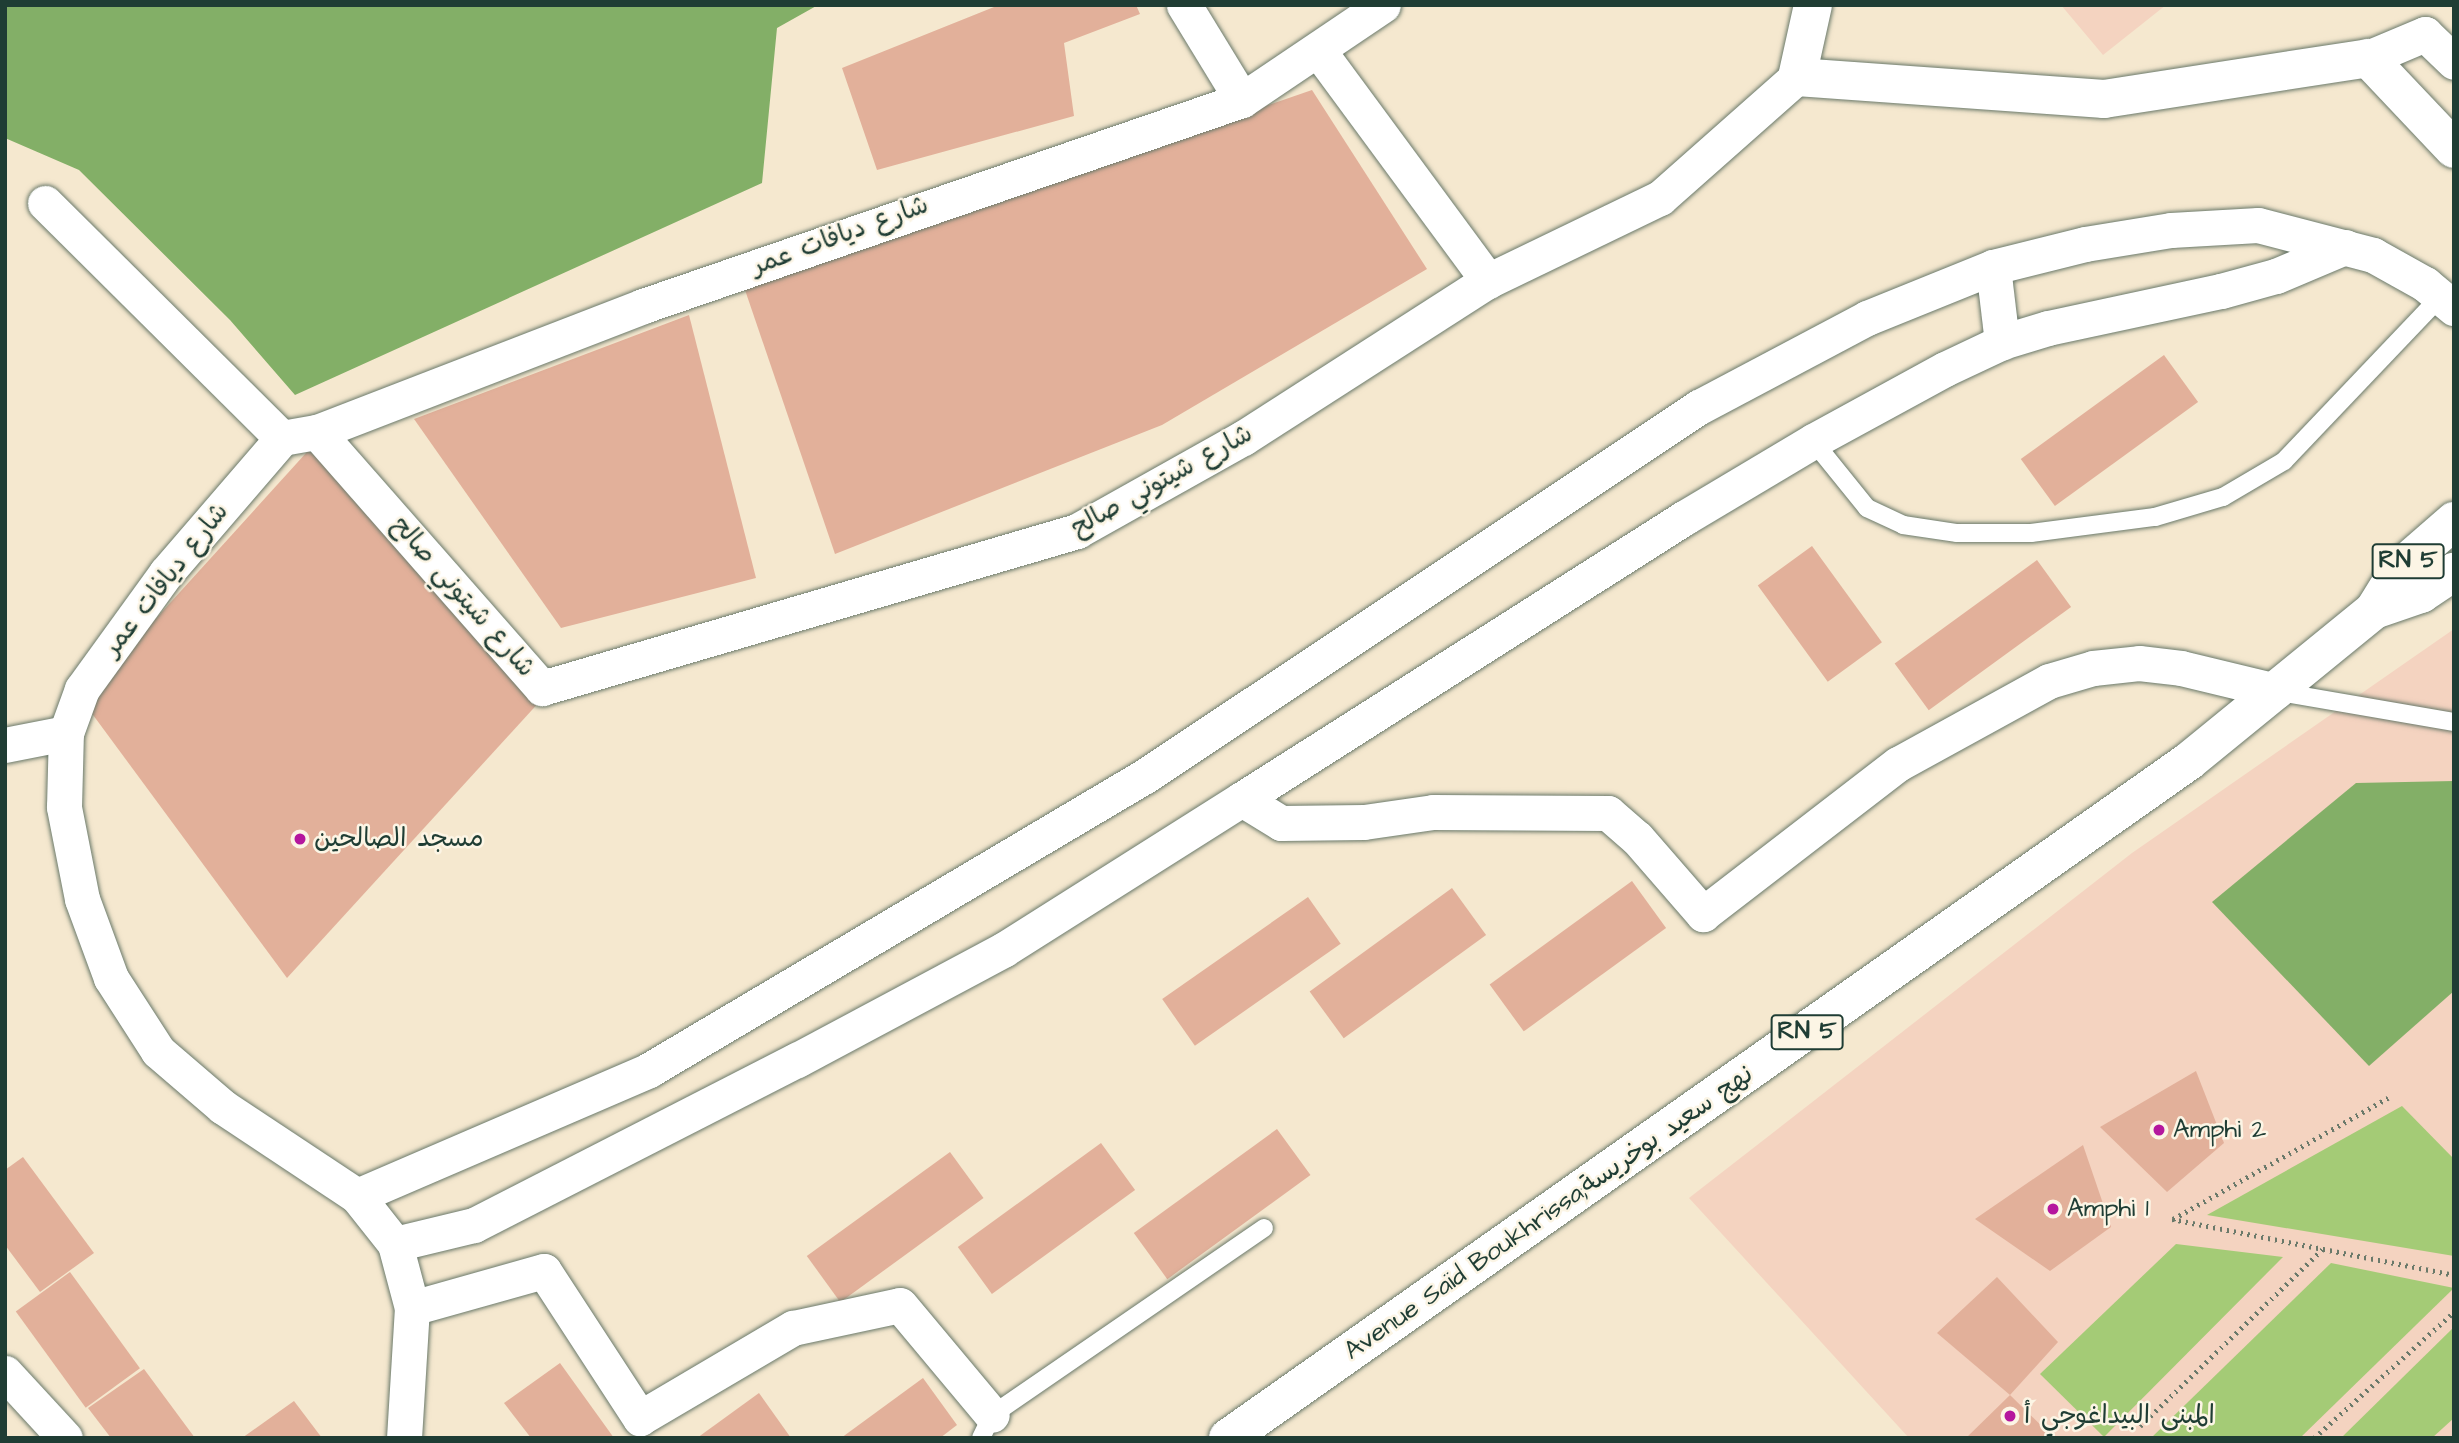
<!DOCTYPE html>
<html>
<head>
<meta charset="utf-8">
<style>
	body { margin:0 }
	#map { position:relative; width:2459px; height:1443px; overflow:hidden; background:#f5e8cf; font-family:"Architects Daughter","Playpen Sans Arabic",sans-serif }
	div>[style] { position:absolute }
	.built>* { inset:0; background:#f4d3c0 }
	.green>* { inset:0; background:#a4cb76 }
	.forest>* { inset:0; background:#83af67 }
	.building>* { inset:0; background:#e2b09a; transform-origin:0 0 }
	.path>* { height:4.5px; margin-top:-2.25px; transform-origin:0; background:repeating-linear-gradient(90deg,#6a796a 0 2px,transparent 0 7px) }
	.roads { filter:drop-shadow(0 0 2px #6a796a) drop-shadow(0 0 2px #6a796a) }
	.lane>* { height:18px; margin:-9px; padding:0 9px; transform-origin:9px; border-radius:9px; background:#fff }
	.street>* { height:35px; margin:-17.5px; padding:0 17.5px; transform-origin:17.5px; border-radius:17.5px; background:#fff }
	.secondary>* { height:38px; margin:-19px; padding:0 19px; transform-origin:19px; border-radius:19px; background:#fff }
	.primary>* { height:38px; margin:-19px; padding:0 19px; transform-origin:19px; border-radius:19px; background:#fff }
	.dots>* { width:19px; height:19px; translate:-50% -50%; box-sizing:border-box; border:4px solid #fcf5e5; border-radius:50% }
	span { translate:-50% -50%; white-space:nowrap; text-align:center; line-height:1.15; -webkit-text-stroke:5px #fcf5e5; paint-order:stroke }
	.shield-label span { padding:2px 5px; background:#fcf5e5; border:2px solid; border-radius:5px; -webkit-text-stroke-width:0 }
	.shield-label { font-size:24px; color:#1f3d34; font-weight:700 }
	.street-label { font-size:26px; color:#1f3d34 }
	.poi-label { font-size:26px; color:#1f3d34 }
	.left { translate:0 -50%; text-align:left }
	.frame { position:absolute; inset:0; border:7px solid #1f3d34; pointer-events:none }
</style>
</head>
<body>
<div id="map">
	<div class="built">
		<i style="clip-path:polygon(2061px 5px,2166px 5px,2103px 55px)"></i>
		<i style="clip-path:polygon(2454px 629px,2454px 1438px,1909px 1438px,1689px 1198px,2132px 853px)"></i>
	</div>
	<div class="green">
		<i style="clip-path:polygon(2402px 1106px,2454px 1159px,2454px 1256px,2207px 1215px)"></i>
		<i style="clip-path:polygon(2176px 1244px,2283px 1257px,2104px 1437px,2040px 1374px)"></i>
		<i style="clip-path:polygon(2331px 1263px,2454px 1288px,2300px 1438px,2151px 1438px)"></i>
		<i style="clip-path:polygon(2454px 1327px,2454px 1418px,2432px 1438px,2341px 1438px)"></i>
	</div>
	<div class="forest">
		<i style="clip-path:polygon(5px 5px,818px 5px,777px 28px,762px 183px,295px 395px,230px 320px,79px 170px,5px 138px)"></i>
		<i style="clip-path:polygon(2454px 781px,2454px 991px,2369px 1066px,2212px 902px,2356px 783px)"></i>
	</div>
	<div class="building">
		<i style="clip-path:polygon(999px 5px,1136px 5px,1140px 14px,1064px 43px,1074px 116px,877px 170px,842px 68px)"></i>
		<i style="clip-path:polygon(1312px 90px,1427px 269px,1162px 425px,835px 554px,744px 287px)"></i>
		<i style="clip-path:polygon(689px 315px,756px 578px,561px 628px,414px 419px)"></i>
		<i style="left:2164px;top:355px;width:58px;height:177px;rotate:54deg"></i>
		<i style="clip-path:polygon(316px 442px,542px 699px,287px 978px,82px 700px)"></i>
		<i style="left:1812px;top:546px;width:119px;height:67px;rotate:54deg"></i>
		<i style="left:2037px;top:560px;width:58px;height:176px;rotate:54deg"></i>
		<i style="left:1632px;top:881px;width:58px;height:176px;rotate:54deg"></i>
		<i style="left:1452px;top:888px;width:58px;height:176px;rotate:54deg"></i>
		<i style="left:1308px;top:897px;width:57px;height:178px;rotate:55deg"></i>
		<i style="clip-path:polygon(2196px 1071px,2224px 1143px,2167px 1192px,2100px 1127px)"></i>
		<i style="left:1277px;top:1129px;width:57px;height:177px;rotate:54deg"></i>
		<i style="left:1101px;top:1143px;width:58px;height:177px;rotate:54deg"></i>
		<i style="clip-path:polygon(2083px 1145px,2111px 1227px,2050px 1271px,1975px 1219px)"></i>
		<i style="left:950px;top:1152px;width:57px;height:177px;rotate:54deg"></i>
		<i style="clip-path:polygon(23px 1157px,94px 1253px,40px 1292px,5px 1245px,5px 1170px)"></i>
		<i style="left:70px;top:1272px;width:119px;height:67px;rotate:54deg"></i>
		<i style="clip-path:polygon(1997px 1277px,2058px 1342px,2010px 1395px,1937px 1333px)"></i>
		<i style="clip-path:polygon(560px 1363px,614px 1438px,531px 1438px,504px 1403px)"></i>
		<i style="clip-path:polygon(144px 1369px,195px 1438px,111px 1438px,88px 1408px)"></i>
		<i style="clip-path:polygon(923px 1378px,957px 1425px,940px 1438px,841px 1438px)"></i>
		<i style="clip-path:polygon(759px 1393px,791px 1438px,697px 1438px)"></i>
		<i style="clip-path:polygon(2010px 1395px,2054px 1438px,1966px 1438px)"></i>
		<i style="clip-path:polygon(294px 1401px,322px 1438px,242px 1438px)"></i>
	</div>
	<div class="path">
		<i style="left:2172px;top:1219px;width:288px;rotate:11.2deg"></i>
		<i style="left:2173px;top:1219px;width:247px;rotate:-29.4deg"></i>
		<i style="left:2140px;top:1426px;width:257px;rotate:-44.1deg"></i>
		<i style="left:2314px;top:1438px;width:188px;rotate:-42deg"></i>
	</div>
	<div class="roads">
		<div class="lane">
			<i style="left:1813px;top:441px;width:86px;rotate:51.1deg"></i>
			<i style="left:1867px;top:508px;width:40px;rotate:25deg"></i>
			<i style="left:1903px;top:525px;width:55px;rotate:8.4deg"></i>
			<i style="left:1957px;top:533px;width:74px"></i>
			<i style="left:2031px;top:533px;width:125px;rotate:-7.4deg"></i>
			<i style="left:2155px;top:517px;width:71px;rotate:-16.4deg"></i>
			<i style="left:2223px;top:497px;width:71px;rotate:-30.5deg"></i>
			<i style="left:2284px;top:461px;width:226px;rotate:-46.4deg"></i>
			<i style="left:2279px;top:692px;width:178px;rotate:9.7deg"></i>
			<i style="left:981px;top:1438px;width:25px;rotate:-64deg"></i>
			<i style="left:992px;top:1415px;width:330px;rotate:-34.5deg"></i>
		</div>
		<div class="street">
			<i style="left:1184px;top:5px;width:111px;rotate:58.6deg"></i>
			<i style="left:1318px;top:50px;width:287px;rotate:53.6deg"></i>
			<i style="left:2368px;top:58px;width:62px;rotate:-22.8deg"></i>
			<i style="left:2425px;top:34px;width:40px;rotate:44deg"></i>
			<i style="left:45px;top:203px;width:334px;rotate:44.8deg"></i>
			<i style="left:1993px;top:267px;width:76px;rotate:83.2deg"></i>
			<i style="left:317px;top:432px;width:341px;rotate:48.7deg"></i>
			<i style="left:542px;top:688px;width:558px;rotate:-16.35deg"></i>
			<i style="left:1077px;top:531px;width:190px;rotate:-29.3deg"></i>
			<i style="left:1243px;top:438px;width:291px;rotate:-32.7deg"></i>
			<i style="left:1488px;top:281px;width:191px;rotate:-25.8deg"></i>
			<i style="left:1660px;top:198px;width:183px;rotate:-41.5deg"></i>
			<i style="left:5px;top:745px;width:62px;rotate:-11.1deg"></i>
			<i style="left:1242px;top:799px;width:524px;rotate:-32.45deg"></i>
			<i style="left:1684px;top:518px;width:150px;rotate:-30.8deg"></i>
			<i style="left:1813px;top:441px;width:150px;rotate:-28.6deg"></i>
			<i style="left:1945px;top:369px;width:63px;rotate:-25.3deg"></i>
			<i style="left:2002px;top:342px;width:48px;rotate:-16.9deg"></i>
			<i style="left:2048px;top:328px;width:177px;rotate:-12.1deg"></i>
			<i style="left:2221px;top:291px;width:57px;rotate:-15.3deg"></i>
			<i style="left:2276px;top:276px;width:75px;rotate:-22.8deg"></i>
			<i style="left:357px;top:1196px;width:318px;rotate:-23.3deg"></i>
			<i style="left:649px;top:1070px;width:577px;rotate:-30.66deg"></i>
			<i style="left:1145px;top:776px;width:666px;rotate:-33.67deg"></i>
			<i style="left:1699px;top:407px;width:190px;rotate:-27.9deg"></i>
			<i style="left:1867px;top:318px;width:136px;rotate:-22deg"></i>
			<i style="left:1993px;top:267px;width:95px;rotate:-14deg"></i>
			<i style="left:2085px;top:244px;width:87px;rotate:-9.2deg"></i>
			<i style="left:2171px;top:230px;width:87px;rotate:-3.3deg"></i>
			<i style="left:2258px;top:225px;width:119px;rotate:14.6deg"></i>
			<i style="left:2373px;top:255px;width:60px;rotate:29.1deg"></i>
			<i style="left:2425px;top:284px;width:38px;rotate:40deg"></i>
			<i style="left:395px;top:1244px;width:81px;rotate:-13.5deg"></i>
			<i style="left:474px;top:1225px;width:363px;rotate:-27.1deg"></i>
			<i style="left:797px;top:1060px;width:234px;rotate:-28.1deg"></i>
			<i style="left:1003px;top:950px;width:283px;rotate:-32.3deg"></i>
			<i style="left:1242px;top:799px;width:46px;rotate:31.6deg"></i>
			<i style="left:1281px;top:823px;width:83px;rotate:-0.7deg"></i>
			<i style="left:1364px;top:822px;width:70px;rotate:-8.2deg"></i>
			<i style="left:1433px;top:812px;width:175px;rotate:0.3deg"></i>
			<i style="left:1608px;top:813px;width:38px;rotate:41deg"></i>
			<i style="left:1637px;top:838px;width:101px;rotate:49deg"></i>
			<i style="left:1703px;top:914px;width:246px;rotate:-37.6deg"></i>
			<i style="left:1898px;top:764px;width:172px;rotate:-28.8deg"></i>
			<i style="left:2049px;top:681px;width:46px;rotate:-16.5deg"></i>
			<i style="left:2093px;top:668px;width:46px;rotate:-6.2deg"></i>
			<i style="left:2139px;top:663px;width:42px;rotate:6.8deg"></i>
			<i style="left:2181px;top:668px;width:98px;rotate:13.6deg"></i>
			<i style="left:412px;top:1308px;width:137px;rotate:-15.7deg"></i>
			<i style="left:544px;top:1271px;width:176px;rotate:56.9deg"></i>
			<i style="left:640px;top:1418px;width:178px;rotate:-30.5deg"></i>
			<i style="left:793px;top:1328px;width:109px;rotate:-12.1deg"></i>
			<i style="left:900px;top:1305px;width:143px;rotate:50.1deg"></i>
			<i style="left:5px;top:1373px;width:88px;rotate:47.3deg"></i>
			<i style="left:404px;top:1438px;width:130px;rotate:-86.5deg"></i>
			<i style="left:412px;top:1308px;width:66px;rotate:-104.9deg"></i>
			<i style="left:395px;top:1244px;width:61px;rotate:-128.4deg"></i>
			<i style="left:357px;top:1196px;width:161px;rotate:-146.4deg"></i>
			<i style="left:223px;top:1107px;width:86px;rotate:-139.3deg"></i>
			<i style="left:158px;top:1051px;width:87px;rotate:-122.8deg"></i>
			<i style="left:111px;top:978px;width:84px;rotate:-110.2deg"></i>
			<i style="left:82px;top:899px;width:94px;rotate:-101.1deg"></i>
			<i style="left:64px;top:807px;width:74px;rotate:-88.5deg"></i>
			<i style="left:66px;top:733px;width:47px;rotate:-70deg"></i>
			<i style="left:82px;top:689px;width:143px;rotate:-54.1deg"></i>
			<i style="left:166px;top:573px;width:178px;rotate:-49.3deg"></i>
			<i style="left:282px;top:438px;width:36px;rotate:-10deg"></i>
			<i style="left:317px;top:432px;width:350px;rotate:-21.1deg"></i>
			<i style="left:643px;top:306px;width:633px;rotate:-18.98deg"></i>
			<i style="left:1242px;top:100px;width:170px;rotate:-34deg"></i>
		</div>
		<div class="secondary">
			<i style="left:1813px;top:5px;width:74px;rotate:102.5deg"></i>
			<i style="left:1797px;top:77px;width:308px;rotate:4.1deg"></i>
			<i style="left:2104px;top:99px;width:267px;rotate:-8.8deg"></i>
			<i style="left:2368px;top:58px;width:125px;rotate:46.6deg"></i>
		</div>
		<div class="primary">
			<i style="left:2374px;top:610px;width:50px;rotate:-18.8deg"></i>
			<i style="left:2421px;top:594px;width:40px;rotate:-34deg"></i>
			<i style="left:1228px;top:1438px;width:1176px;rotate:-35.16deg"></i>
			<i style="left:2189px;top:761px;width:239px;rotate:-39.2deg"></i>
			<i style="left:2374px;top:610px;width:49px;rotate:-58.2deg"></i>
			<i style="left:2400px;top:568px;width:72px;rotate:-41deg"></i>
		</div>
	</div>
	<div class="dots">
		<i style="left:300px;top:839px;background:#b5179e"></i>
		<i style="left:2159px;top:1130px;background:#b5179e"></i>
		<i style="left:2053px;top:1209px;background:#b5179e"></i>
		<i style="left:2010px;top:1416px;background:#b5179e"></i>
	</div>
	<div class="shield-label">
		<span style="left:2408px;top:561px">RN 5</span>
		<span style="left:1807px;top:1032px">RN 5</span>
	</div>
	<div class="street-label">
		<span style="left:840px;top:236px;rotate:-20deg">شارع ديافات عمر</span>
		<span style="left:1162px;top:481px;rotate:-29deg">شارع شيتوني صالح</span>
		<span style="left:166px;top:580px;rotate:-52deg">شارع ديافات عمر</span>
		<span style="left:463px;top:597px;rotate:49deg">شارع شيتوني صالح</span>
		<span style="left:1549px;top:1213px;rotate:-35deg">Avenue Saïd Boukhrissa;نهج سعيد بوخريسة</span>
	</div>
	<div class="poi-label">
		<span class="left" style="left:314px;top:839px">مسجد الصالحين</span>
		<span class="left" style="left:2173px;top:1130px">Amphi 2</span>
		<span class="left" style="left:2067px;top:1209px">Amphi 1</span>
		<span class="left" style="left:2024px;top:1416px">المبنى البيداغوجي أ</span>
	</div>
	<div class="frame"></div>
</div>
</body>
</html>
